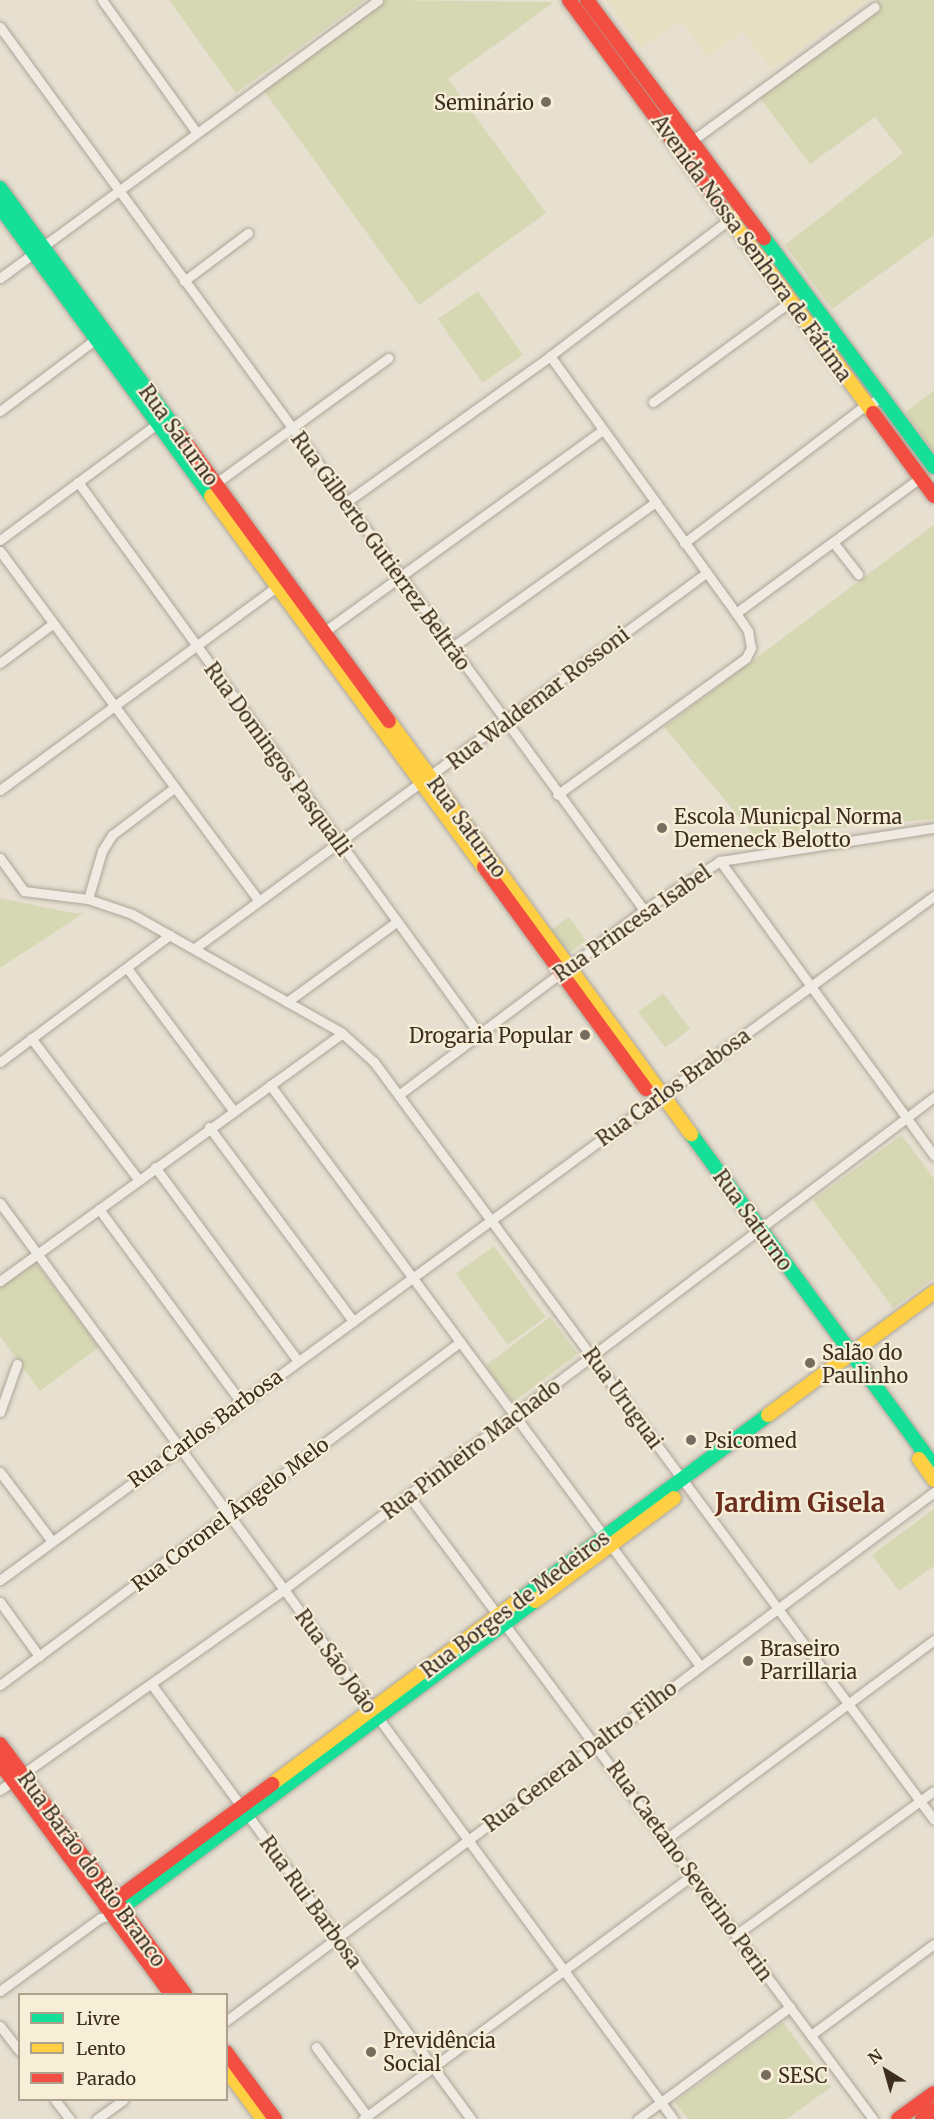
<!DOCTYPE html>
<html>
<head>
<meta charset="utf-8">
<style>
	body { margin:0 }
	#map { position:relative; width:934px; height:2119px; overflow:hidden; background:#e7e0d1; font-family:Merriweather,serif }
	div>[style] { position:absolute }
	.farmland>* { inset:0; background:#e6dfc2 }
	.green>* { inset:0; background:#d6d7b3; transform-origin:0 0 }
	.roads { filter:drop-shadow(0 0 2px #ada599) drop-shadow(0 0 2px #ada599) }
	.street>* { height:9px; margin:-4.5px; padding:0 4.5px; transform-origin:4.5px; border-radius:4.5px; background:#efebe3 }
	.fast>* { height:14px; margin:-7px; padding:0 7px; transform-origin:7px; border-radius:7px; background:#16e098 }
	.slow>* { height:14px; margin:-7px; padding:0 7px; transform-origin:7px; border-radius:7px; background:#ffcf43 }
	.jam>* { height:14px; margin:-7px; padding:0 7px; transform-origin:7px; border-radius:7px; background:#f24e42 }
	.dots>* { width:16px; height:16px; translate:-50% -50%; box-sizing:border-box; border:3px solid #f7eed8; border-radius:50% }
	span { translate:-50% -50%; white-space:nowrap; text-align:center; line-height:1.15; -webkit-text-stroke:4.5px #f7eed8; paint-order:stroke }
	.poi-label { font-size:20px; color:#3d2e20 }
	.right { translate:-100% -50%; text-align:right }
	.left { translate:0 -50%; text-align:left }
	.street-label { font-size:20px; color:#3d2e20 }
	.district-label { font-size:26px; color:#6b2e1e; font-weight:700 }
	.legend { position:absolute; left:18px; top:1993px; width:210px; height:108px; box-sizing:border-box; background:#f7eed8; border:2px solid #ada18e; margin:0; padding:8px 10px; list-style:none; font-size:18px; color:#3d2e20 }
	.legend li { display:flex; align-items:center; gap:12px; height:30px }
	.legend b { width:30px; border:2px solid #ada18e }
	.north { position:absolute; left:856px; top:2041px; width:60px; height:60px; -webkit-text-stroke:4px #f7eed8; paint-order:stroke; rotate:323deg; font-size:16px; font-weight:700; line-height:24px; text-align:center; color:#3d2e20 }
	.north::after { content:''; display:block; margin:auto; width:21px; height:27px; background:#3d2e20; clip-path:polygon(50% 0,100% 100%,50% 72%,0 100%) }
</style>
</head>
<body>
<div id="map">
	<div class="farmland">
		<i style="clip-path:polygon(607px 0,867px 0,771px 70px,743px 32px,707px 57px,681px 21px,641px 48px)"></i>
	</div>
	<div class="green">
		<i style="clip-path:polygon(169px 0,365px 0,236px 93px)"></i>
		<i style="clip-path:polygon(384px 0,554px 2px,448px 79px,546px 213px,419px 305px,262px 88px)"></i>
		<i style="clip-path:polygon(876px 0,934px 0,934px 235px,832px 309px,785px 245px,903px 153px,875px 117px,810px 164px,760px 98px,880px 7px)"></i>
		<i style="left:478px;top:291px;width:78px;height:49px;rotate:55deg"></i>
		<i style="clip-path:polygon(934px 390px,934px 453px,906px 412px)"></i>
		<i style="clip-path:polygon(934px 525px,934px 819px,754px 835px,664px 727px)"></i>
		<i style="clip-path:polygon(0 898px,72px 913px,84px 913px,0 968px)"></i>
		<i style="left:569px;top:917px;width:29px;height:26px;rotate:54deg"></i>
		<i style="left:663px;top:993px;width:45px;height:31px;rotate:53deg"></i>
		<i style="clip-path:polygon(902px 1135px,934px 1179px,934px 1278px,893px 1308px,813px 1200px)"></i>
		<i style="left:494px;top:1246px;width:88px;height:47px;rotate:54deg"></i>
		<i style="clip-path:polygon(33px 1259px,99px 1347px,40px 1391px,0 1336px,0 1284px)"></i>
		<i style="left:550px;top:1317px;width:46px;height:81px;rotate:53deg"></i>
		<i style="clip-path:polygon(934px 1509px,934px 1566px,899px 1591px,872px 1555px)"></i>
		<i style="clip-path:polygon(783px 2022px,831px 2087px,787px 2119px,688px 2119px,675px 2102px)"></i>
	</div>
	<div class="roads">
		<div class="street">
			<i style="left:102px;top:0;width:163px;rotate:54.5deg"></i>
			<i style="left:0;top:27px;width:1093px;rotate:53.9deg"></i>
			<i style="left:693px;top:140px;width:225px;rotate:-36.2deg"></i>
			<i style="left:0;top:278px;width:469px;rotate:-36.3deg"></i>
			<i style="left:184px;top:281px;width:80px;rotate:-36.9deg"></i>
			<i style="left:550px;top:356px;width:317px;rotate:54.1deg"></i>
			<i style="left:736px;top:613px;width:22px;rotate:56deg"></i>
			<i style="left:748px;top:631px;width:17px;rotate:80deg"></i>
			<i style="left:751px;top:648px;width:11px;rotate:117deg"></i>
			<i style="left:746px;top:658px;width:233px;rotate:144.1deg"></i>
			<i style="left:653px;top:402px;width:171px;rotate:-36.2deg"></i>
			<i style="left:0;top:411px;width:125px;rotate:-36.9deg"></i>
			<i style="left:78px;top:482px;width:682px;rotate:54deg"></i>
			<i style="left:212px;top:486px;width:218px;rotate:-36deg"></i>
			<i style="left:345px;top:503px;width:252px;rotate:-35.6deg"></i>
			<i style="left:550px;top:356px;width:243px;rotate:-37.3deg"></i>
			<i style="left:0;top:540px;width:202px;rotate:-36.5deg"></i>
			<i style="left:833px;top:542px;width:41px;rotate:52deg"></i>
			<i style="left:684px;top:543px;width:223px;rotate:-37.2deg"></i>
			<i style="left:862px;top:408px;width:24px;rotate:-28deg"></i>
			<i style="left:0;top:551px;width:435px;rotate:53.5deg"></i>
			<i style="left:736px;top:613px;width:230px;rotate:-36.3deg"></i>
			<i style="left:321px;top:634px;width:348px;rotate:-35.9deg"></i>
			<i style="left:451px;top:648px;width:249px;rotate:-35.5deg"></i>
			<i style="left:0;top:663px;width:64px;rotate:-36.7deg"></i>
			<i style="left:0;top:790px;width:348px;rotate:-36.3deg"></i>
			<i style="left:0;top:858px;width:41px;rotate:54deg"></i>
			<i style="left:24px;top:891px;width:64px;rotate:7.1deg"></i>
			<i style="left:88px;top:899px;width:46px;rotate:18.8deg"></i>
			<i style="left:132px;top:914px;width:241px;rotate:29.5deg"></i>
			<i style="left:342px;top:1033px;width:43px;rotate:42.2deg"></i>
			<i style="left:374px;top:1062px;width:942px;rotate:53.54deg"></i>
			<i style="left:720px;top:861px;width:364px;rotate:54deg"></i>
			<i style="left:88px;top:899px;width:50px;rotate:-73.7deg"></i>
			<i style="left:102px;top:851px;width:19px;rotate:-58deg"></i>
			<i style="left:112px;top:835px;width:78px;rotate:-37.2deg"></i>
			<i style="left:195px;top:948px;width:634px;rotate:-36.27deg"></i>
			<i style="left:127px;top:968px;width:177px;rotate:53.3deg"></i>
			<i style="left:287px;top:1002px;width:134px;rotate:-36.2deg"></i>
			<i style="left:31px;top:1038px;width:177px;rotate:52.8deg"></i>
			<i style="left:0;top:1062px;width:212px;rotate:-36.8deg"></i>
			<i style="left:270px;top:1085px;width:723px;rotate:53.49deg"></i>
			<i style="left:400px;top:1094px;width:306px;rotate:-37deg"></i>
			<i style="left:644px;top:910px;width:90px;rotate:-32.8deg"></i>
			<i style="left:720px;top:861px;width:217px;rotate:-8.8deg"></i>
			<i style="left:209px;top:1127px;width:242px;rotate:53.4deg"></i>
			<i style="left:155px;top:1167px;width:241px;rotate:53.6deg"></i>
			<i style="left:0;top:1203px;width:1137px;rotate:53.69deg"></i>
			<i style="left:99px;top:1209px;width:240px;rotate:53.7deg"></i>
			<i style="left:0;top:1281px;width:422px;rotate:-35.9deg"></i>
			<i style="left:0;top:1412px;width:51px;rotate:-70.5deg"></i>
			<i style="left:0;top:1472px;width:85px;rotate:53.1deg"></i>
			<i style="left:409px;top:1496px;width:777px;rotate:53.32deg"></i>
			<i style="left:0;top:1580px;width:1158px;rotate:-36.22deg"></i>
			<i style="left:0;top:1602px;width:67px;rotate:54.2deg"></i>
			<i style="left:0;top:1685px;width:574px;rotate:-36.71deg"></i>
			<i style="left:152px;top:1685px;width:539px;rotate:53.68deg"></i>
			<i style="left:0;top:1790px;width:347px;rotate:-35.2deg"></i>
			<i style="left:283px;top:1590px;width:817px;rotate:-37.14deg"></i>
			<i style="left:666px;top:1839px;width:334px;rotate:-36.6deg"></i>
			<i style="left:737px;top:1934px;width:243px;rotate:-36deg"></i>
			<i style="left:0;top:1991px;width:124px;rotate:-36.1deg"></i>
			<i style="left:100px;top:1918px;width:12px;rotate:-14deg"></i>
			<i style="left:226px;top:2021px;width:884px;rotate:-36.77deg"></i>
			<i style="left:0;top:2026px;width:33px;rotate:52deg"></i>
			<i style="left:811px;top:2035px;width:153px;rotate:-36.5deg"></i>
			<i style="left:316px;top:2047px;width:86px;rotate:53.5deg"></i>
			<i style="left:55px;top:2100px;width:24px;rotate:52deg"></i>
			<i style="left:97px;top:2119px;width:32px;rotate:-36deg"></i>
			<i style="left:363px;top:2119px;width:410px;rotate:-36.5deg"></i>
			<i style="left:638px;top:2119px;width:189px;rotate:-36.4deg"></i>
		</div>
		<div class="fast">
			<i style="left:0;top:188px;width:307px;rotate:53.9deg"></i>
			<i style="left:0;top:207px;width:358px;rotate:53.9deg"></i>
			<i style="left:764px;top:238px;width:285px;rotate:53.4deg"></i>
			<i style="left:691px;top:1134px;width:411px;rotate:53.8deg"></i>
			<i style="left:515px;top:1603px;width:315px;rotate:-36.6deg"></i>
			<i style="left:112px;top:1915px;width:527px;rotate:-36.59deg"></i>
		</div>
		<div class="slow">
			<i style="left:724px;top:210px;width:252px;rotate:53.7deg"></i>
			<i style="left:211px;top:496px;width:461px;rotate:53.7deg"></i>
			<i style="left:389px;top:721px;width:512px;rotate:53.82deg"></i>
			<i style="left:768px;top:1415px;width:207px;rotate:-36.5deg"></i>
			<i style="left:919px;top:1459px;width:26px;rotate:54deg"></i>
			<i style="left:535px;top:1601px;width:173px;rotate:-36.5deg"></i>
			<i style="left:272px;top:1784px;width:303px;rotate:-36.7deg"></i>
			<i style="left:226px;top:2069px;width:62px;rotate:53.5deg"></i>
		</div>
		<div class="jam">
			<i style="left:569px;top:0;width:261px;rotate:53.6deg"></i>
			<i style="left:587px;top:0;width:297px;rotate:53.4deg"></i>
			<i style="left:873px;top:413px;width:103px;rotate:53.7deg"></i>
			<i style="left:181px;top:436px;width:353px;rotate:53.9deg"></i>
			<i style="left:484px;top:867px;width:275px;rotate:53.9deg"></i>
			<i style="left:0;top:1744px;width:311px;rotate:53.5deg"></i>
			<i style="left:0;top:1763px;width:287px;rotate:53.5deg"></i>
			<i style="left:106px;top:1907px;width:207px;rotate:-36.5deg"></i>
			<i style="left:226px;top:2052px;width:83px;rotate:53.8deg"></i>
			<i style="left:898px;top:2119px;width:44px;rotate:-35.8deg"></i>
			<i style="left:922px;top:2119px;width:15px;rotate:-37deg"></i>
		</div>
	</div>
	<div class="dots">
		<i style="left:546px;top:102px;background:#786c5e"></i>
		<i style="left:662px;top:828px;background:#786c5e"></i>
		<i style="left:585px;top:1035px;background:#786c5e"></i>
		<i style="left:810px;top:1363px;background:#786c5e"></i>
		<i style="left:691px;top:1440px;background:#786c5e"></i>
		<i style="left:748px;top:1661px;background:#786c5e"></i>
		<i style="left:371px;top:2052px;background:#786c5e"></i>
		<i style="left:766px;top:2075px;background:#786c5e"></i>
	</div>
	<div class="poi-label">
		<span class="right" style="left:534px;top:102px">Seminário</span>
		<span class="left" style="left:674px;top:828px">Escola Municpal Norma<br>Demeneck Belotto</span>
		<span class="right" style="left:573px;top:1035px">Drogaria Popular</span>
		<span class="left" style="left:822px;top:1364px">Salão do<br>Paulinho</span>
		<span class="left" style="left:704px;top:1440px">Psicomed</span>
		<span class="left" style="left:760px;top:1660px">Braseiro<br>Parrillaria</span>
		<span class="left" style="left:383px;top:2052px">Previdência<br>Social</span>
		<span class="left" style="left:778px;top:2075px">SESC</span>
	</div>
	<div class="street-label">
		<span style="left:752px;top:248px;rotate:54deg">Avenida Nossa Senhora de Fátima</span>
		<span style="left:179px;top:435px;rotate:54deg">Rua Saturno</span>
		<span style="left:381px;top:551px;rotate:54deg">Rua Gilberto Gutierrez Beltrão</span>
		<span style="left:538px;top:698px;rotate:-37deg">Rua Waldemar Rossoni</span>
		<span style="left:278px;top:759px;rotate:54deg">Rua Domingos Pasqualli</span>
		<span style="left:467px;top:827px;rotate:54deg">Rua Saturno</span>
		<span style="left:632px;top:923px;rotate:-35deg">Rua Princesa Isabel</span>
		<span style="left:673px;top:1087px;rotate:-36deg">Rua Carlos Brabosa</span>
		<span style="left:753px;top:1220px;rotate:54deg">Rua Saturno</span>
		<span style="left:623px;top:1398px;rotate:54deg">Rua Uruguai</span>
		<span style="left:205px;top:1428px;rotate:-36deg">Rua Carlos Barbosa</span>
		<span style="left:471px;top:1449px;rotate:-37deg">Rua Pinheiro Machado</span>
		<span style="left:230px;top:1514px;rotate:-37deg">Rua Coronel Ângelo Melo</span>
		<span style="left:515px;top:1604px;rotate:-37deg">Rua Borges de Medeiros</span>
		<span style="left:336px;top:1661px;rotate:54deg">Rua São João</span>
		<span style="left:580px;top:1756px;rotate:-37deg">Rua General Daltro Filho</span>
		<span style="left:92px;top:1869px;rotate:54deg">Rua Barão do Rio Branco</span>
		<span style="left:690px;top:1871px;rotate:54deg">Rua Caetano Severino Perin</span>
		<span style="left:311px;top:1902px;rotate:54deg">Rua Rui Barbosa</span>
	</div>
	<div class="district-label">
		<span style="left:800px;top:1503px">Jardim Gisela</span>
	</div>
	<ul class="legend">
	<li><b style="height:8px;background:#16e098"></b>Livre</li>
	<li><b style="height:8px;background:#ffcf43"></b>Lento</li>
	<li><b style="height:8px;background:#f24e42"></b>Parado</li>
	</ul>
	<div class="north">N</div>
</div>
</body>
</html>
